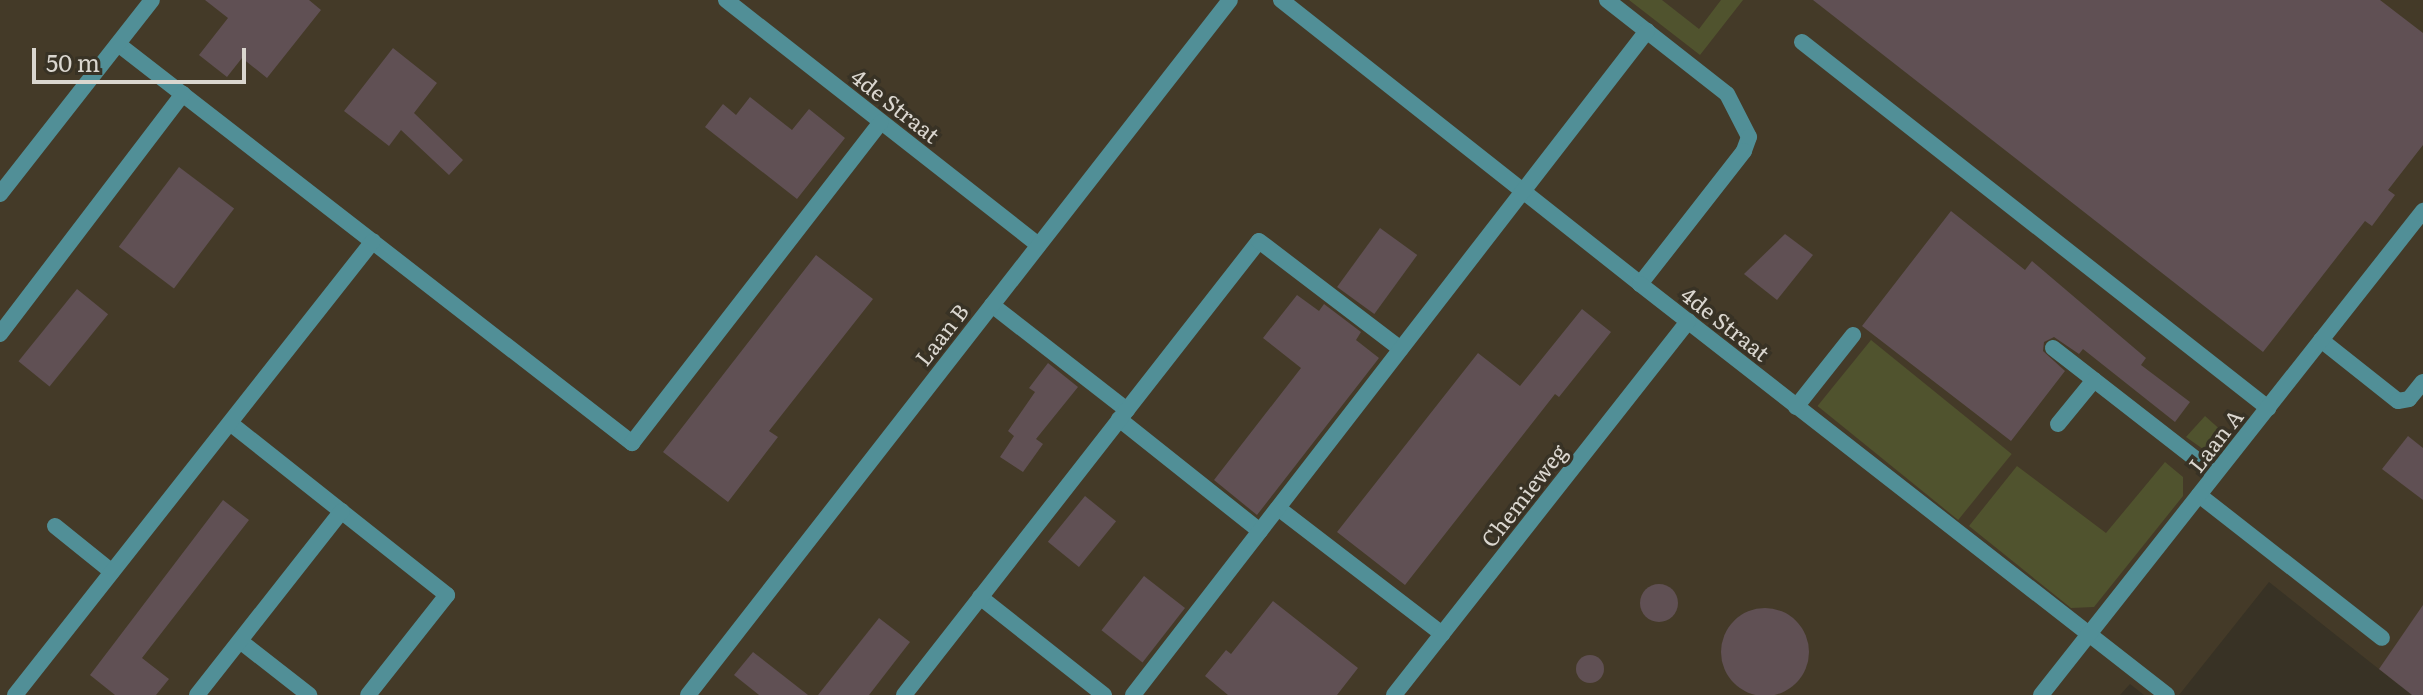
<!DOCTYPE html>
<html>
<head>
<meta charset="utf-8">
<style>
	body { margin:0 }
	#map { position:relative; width:2423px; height:695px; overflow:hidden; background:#383225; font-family:Literata,serif }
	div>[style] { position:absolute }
	.built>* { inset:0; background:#443a28 }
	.green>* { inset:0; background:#50532e; transform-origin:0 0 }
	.building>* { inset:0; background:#605054; transform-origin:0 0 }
	.round { border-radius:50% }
	.service>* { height:16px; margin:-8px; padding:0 8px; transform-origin:8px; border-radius:8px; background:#518f97 }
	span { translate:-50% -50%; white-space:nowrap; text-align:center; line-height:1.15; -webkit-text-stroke:7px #383225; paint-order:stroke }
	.street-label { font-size:22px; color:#dad6cf }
	.scale { position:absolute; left:32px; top:48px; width:214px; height:36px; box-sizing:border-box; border:4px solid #dad6cf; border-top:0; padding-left:10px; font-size:24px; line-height:28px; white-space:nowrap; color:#dad6cf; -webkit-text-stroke:6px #383225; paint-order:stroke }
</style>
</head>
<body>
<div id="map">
	<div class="built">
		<i style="clip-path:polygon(0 0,2423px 0,2423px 654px,2399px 685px,2269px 582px,2179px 695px,2144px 695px,2130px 684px,2120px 695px,0 695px)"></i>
	</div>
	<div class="green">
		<i style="clip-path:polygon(1629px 0,1662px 0,1699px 29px,1721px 0,1743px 0,1700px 55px)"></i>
		<i style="left:1871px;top:340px;width:181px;height:85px;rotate:39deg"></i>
		<i style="clip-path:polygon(2205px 416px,2224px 433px,2223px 442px,2210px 454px,2186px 437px)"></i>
		<i style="clip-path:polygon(2165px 462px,2183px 477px,2183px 496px,2094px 607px,2071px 608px,1969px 526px,2017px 466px,2106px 533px)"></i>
	</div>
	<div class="building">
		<i style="clip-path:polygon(205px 0,309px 0,321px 10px,267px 78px,242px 58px,227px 77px,199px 55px,228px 18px)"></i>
		<i style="clip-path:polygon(1813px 0,2380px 0,2423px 33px,2423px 145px,2388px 190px,2395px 195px,2372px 226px,2365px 221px,2263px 352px)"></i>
		<i style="clip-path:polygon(393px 48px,437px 83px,414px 113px,463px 160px,449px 175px,401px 130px,389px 146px,344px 111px)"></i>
		<i style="clip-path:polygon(750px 97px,792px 130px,809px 109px,845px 138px,797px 199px,705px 127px,723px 104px,736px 115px)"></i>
		<i style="left:179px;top:167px;width:69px;height:100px;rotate:37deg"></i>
		<i style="clip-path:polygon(1951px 211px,2025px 270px,2032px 261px,2146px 358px,2141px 365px,2190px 402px,2175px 422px,2083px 349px,2079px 354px,2054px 337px,2044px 342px,2043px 351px,2065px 371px,2011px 441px,1862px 326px)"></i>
		<i style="left:1380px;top:228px;width:46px;height:73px;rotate:36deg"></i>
		<i style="clip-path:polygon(1785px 234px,1813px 255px,1777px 300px,1744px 274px)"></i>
		<i style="clip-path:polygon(816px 255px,873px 299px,769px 431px,778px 437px,728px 502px,663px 452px)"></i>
		<i style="left:77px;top:289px;width:40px;height:93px;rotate:39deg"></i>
		<i style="clip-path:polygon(1297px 295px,1319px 311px,1324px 304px,1361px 332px,1356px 340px,1379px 358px,1257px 515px,1214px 480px,1301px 368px,1263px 338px)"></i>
		<i style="clip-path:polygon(1582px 309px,1611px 332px,1559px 397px,1555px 394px,1405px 585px,1337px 532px,1478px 353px,1520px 386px)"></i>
		<i style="clip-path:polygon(1048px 363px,1078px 387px,1036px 439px,1043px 444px,1023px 472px,1000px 457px,1014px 436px,1008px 431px,1035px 392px,1029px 388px)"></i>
		<i style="clip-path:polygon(2408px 436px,2423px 448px,2423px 500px,2382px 469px)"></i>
		<i style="left:1085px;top:496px;width:40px;height:59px;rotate:39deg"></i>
		<i style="clip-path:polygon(223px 500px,249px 520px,142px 658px,169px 679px,156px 695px,115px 695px,90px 675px)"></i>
		<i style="left:1144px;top:576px;width:52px;height:69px;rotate:38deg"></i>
		<i class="round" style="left:1640px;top:584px;width:38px;height:38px"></i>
		<i style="clip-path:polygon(1273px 601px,1358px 668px,1337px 695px,1228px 695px,1205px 676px,1226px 650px,1231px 654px)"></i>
		<i style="clip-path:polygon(2423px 605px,2423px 695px,2412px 695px,2379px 669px)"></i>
		<i class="round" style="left:1721px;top:608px;width:88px;height:88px"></i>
		<i style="clip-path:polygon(879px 618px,910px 642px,869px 695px,818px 695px)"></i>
		<i style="clip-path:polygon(753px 652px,808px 695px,759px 695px,734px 675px)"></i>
		<i class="round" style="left:1576px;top:655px;width:28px;height:28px"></i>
	</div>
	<div class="service">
		<i style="left:726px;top:0;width:397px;rotate:38.1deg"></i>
		<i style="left:1281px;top:0;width:458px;rotate:38.3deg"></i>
		<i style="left:1607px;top:0;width:152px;rotate:38.1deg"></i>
		<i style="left:1727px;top:94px;width:48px;rotate:62.9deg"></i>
		<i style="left:1749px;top:137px;width:15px;rotate:110deg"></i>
		<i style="left:1744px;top:151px;width:169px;rotate:128deg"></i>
		<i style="left:1640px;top:284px;width:668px;rotate:37.95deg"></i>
		<i style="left:1802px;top:42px;width:593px;rotate:38.15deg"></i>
		<i style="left:118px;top:44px;width:651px;rotate:37.82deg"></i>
		<i style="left:632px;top:443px;width:406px;rotate:-52.2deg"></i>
		<i style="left:0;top:194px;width:246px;rotate:-51.9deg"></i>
		<i style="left:992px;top:305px;width:171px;rotate:37.9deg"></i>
		<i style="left:0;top:334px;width:302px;rotate:-52.7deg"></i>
		<i style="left:2321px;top:340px;width:98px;rotate:38.4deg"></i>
		<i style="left:2398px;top:401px;width:11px;rotate:-10deg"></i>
		<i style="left:2409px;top:399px;width:22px;rotate:-51deg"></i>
		<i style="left:2053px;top:348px;width:205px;rotate:37.9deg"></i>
		<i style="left:1796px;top:407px;width:92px;rotate:-51.6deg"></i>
		<i style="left:1119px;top:419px;width:180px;rotate:38.5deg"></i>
		<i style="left:230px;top:423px;width:277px;rotate:38.4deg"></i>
		<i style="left:447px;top:595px;width:127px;rotate:128.3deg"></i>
		<i style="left:2058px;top:424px;width:57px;rotate:-50.7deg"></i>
		<i style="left:2199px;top:495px;width:232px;rotate:38deg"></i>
		<i style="left:1278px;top:508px;width:207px;rotate:37.5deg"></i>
		<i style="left:55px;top:526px;width:73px;rotate:38.9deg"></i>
		<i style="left:980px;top:597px;width:158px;rotate:38.3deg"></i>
		<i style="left:240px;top:641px;width:88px;rotate:38deg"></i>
		<i style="left:15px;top:695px;width:578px;rotate:-51.74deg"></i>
		<i style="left:197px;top:695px;width:234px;rotate:-51.8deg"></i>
		<i style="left:688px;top:695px;width:881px;rotate:-52.05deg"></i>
		<i style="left:904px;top:695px;width:576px;rotate:-51.98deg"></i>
		<i style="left:1259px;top:241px;width:178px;rotate:37.3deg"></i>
		<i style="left:1133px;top:695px;width:840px;rotate:-52.26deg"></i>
		<i style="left:1394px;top:695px;width:476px;rotate:-51.8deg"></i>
		<i style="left:2041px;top:695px;width:617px;rotate:-51.72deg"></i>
	</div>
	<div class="street-label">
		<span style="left:896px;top:105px;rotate:38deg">4de Straat</span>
		<span style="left:1726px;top:323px;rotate:38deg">4de Straat</span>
		<span style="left:941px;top:334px;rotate:-52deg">Laan B</span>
		<span style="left:2215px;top:440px;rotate:-52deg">Laan A</span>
		<span style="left:1523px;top:495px;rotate:-52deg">Chemieweg</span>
	</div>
	<div class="scale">50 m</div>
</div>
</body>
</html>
